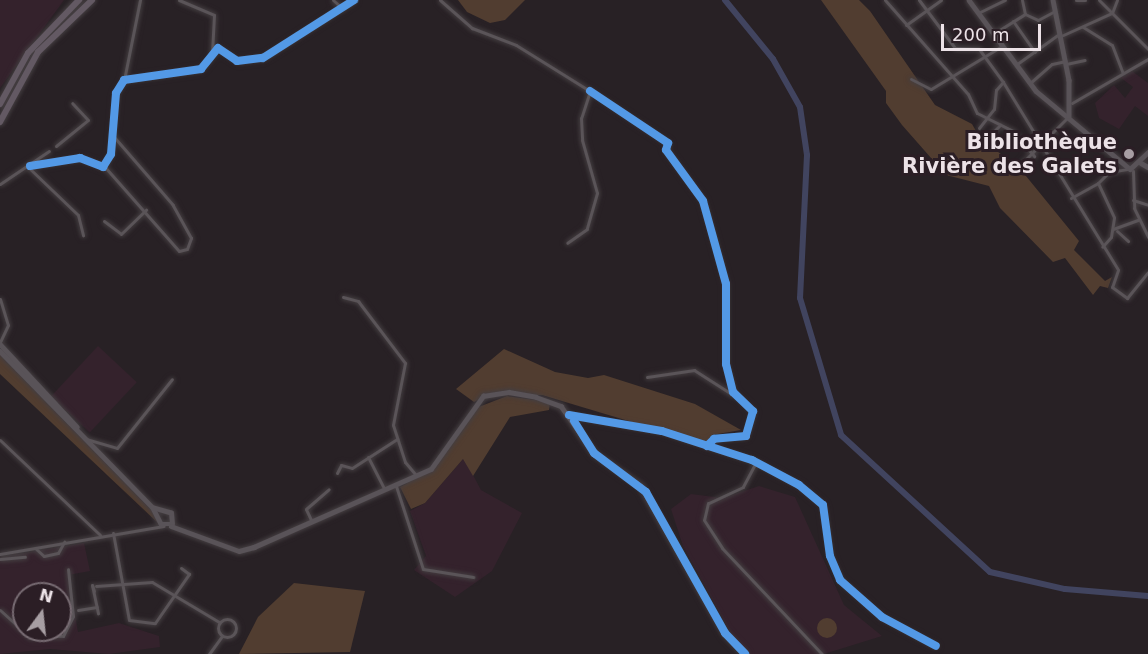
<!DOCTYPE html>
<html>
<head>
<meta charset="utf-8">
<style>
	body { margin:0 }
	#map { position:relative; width:1148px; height:654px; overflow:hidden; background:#282125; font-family:"DejaVu Sans",sans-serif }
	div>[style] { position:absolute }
	.built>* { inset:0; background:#34222c; transform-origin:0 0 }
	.green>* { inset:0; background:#513d30 }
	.round { border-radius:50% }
	.river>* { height:6px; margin:-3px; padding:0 3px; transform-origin:3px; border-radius:3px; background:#41445f }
	.roads { filter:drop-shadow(0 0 2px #443e41) drop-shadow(0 0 2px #443e41) }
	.street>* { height:3px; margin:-1.5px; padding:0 1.5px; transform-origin:1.5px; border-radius:1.5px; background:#5a5458 }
	.street>.ring { margin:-1.5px; padding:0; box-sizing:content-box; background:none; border:3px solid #5a5458; border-radius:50% }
	.secondary>* { height:4.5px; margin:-2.25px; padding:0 2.25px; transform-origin:2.25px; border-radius:2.25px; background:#595358 }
	.highway>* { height:6px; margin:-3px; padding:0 3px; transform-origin:3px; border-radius:3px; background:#635963 }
	.cycleway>* { height:8px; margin:-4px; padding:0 4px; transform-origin:4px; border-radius:4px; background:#5399e6 }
	.dots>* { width:16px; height:16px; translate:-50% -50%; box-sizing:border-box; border:3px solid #2b1e25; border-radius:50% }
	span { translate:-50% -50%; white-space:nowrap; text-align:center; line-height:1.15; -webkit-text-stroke:6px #2b1e25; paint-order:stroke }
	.poi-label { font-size:21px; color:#ece2e7; font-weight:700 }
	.right { translate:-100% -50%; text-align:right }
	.north { position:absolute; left:12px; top:582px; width:60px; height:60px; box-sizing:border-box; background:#2b1e25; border:2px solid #786c73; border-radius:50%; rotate:15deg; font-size:16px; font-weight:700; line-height:24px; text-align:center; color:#ece2e7 }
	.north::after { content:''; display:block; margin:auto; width:21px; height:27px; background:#a79ea3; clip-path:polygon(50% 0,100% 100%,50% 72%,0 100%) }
	.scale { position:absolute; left:941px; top:24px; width:100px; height:27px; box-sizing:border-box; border:3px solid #ece2e7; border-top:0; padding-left:8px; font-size:18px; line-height:21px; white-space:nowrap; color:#ece2e7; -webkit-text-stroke:4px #2b1e25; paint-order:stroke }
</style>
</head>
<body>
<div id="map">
	<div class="built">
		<i style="clip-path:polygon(0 0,64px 0,0 88px)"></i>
		<i style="clip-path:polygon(1132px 71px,1148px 83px,1148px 116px,1135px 106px,1119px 129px,1099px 118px,1095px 103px,1114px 85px,1125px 98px,1133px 87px,1120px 77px)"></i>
		<i style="left:98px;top:346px;width:53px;height:69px;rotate:43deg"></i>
		<i style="clip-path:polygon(464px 458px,481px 490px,522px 513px,492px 571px,455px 597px,414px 570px,426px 556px,410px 511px,425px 503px)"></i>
		<i style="clip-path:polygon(759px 486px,795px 497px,844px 605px,882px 636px,824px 654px,749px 654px,734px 639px,683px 546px,671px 509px,691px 494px,723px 498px)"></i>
		<i style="clip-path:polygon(evenodd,84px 543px,90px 571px,68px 575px,78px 632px,119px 623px,159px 636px,160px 647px,109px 654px,50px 649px,0 654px,0 557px,84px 543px,24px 594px,60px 594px,60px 630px,24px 630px,24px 594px)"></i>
	</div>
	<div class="green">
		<i style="clip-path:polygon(458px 0,525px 0,505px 20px,490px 23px,467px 12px)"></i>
		<i style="clip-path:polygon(821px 0,859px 0,870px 11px,935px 105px,972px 124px,982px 141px,1017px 165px,1079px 241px,1074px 250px,1105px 281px,1112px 277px,1108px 288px,1100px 286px,1093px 295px,1065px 258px,1053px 262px,1000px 208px,989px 186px,946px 175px,902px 125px,886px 103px,886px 91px)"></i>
		<i style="clip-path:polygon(504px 349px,555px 372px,588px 378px,604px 375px,695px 404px,741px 430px,712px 435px,705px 444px,542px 395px,485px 396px,474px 402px,456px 389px)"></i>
		<i style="clip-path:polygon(0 355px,154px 513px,158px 523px,0 374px)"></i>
		<i style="clip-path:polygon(507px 396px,550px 402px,549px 410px,510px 417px,473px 476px,463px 459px,425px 503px,411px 509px,400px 487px,433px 469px,476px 408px)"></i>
		<i style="clip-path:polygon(294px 583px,365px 591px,350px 652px,239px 654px,258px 617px)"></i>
		<i class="round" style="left:817px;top:618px;width:20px;height:20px"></i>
	</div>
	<div class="river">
		<i style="left:725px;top:0;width:76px;rotate:50.9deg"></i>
		<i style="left:773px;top:59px;width:55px;rotate:60.6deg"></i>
		<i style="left:800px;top:107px;width:49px;rotate:81.7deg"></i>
		<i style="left:807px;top:155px;width:143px;rotate:92.8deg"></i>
		<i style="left:800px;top:298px;width:143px;rotate:73.3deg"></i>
		<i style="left:841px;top:435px;width:202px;rotate:42.6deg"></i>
		<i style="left:990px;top:572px;width:77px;rotate:12.8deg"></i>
		<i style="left:1065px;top:589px;width:83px;rotate:4.8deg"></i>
	</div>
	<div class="roads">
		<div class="street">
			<i style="left:179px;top:0;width:38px;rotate:23deg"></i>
			<i style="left:214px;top:15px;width:39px;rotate:93deg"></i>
			<i style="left:333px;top:0;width:13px;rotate:42deg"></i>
			<i style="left:440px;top:0;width:43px;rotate:41.2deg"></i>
			<i style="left:472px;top:28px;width:47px;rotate:21.1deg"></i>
			<i style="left:516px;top:45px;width:87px;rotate:31.9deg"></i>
			<i style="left:590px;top:91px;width:28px;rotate:108deg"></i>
			<i style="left:581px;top:118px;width:22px;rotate:87deg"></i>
			<i style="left:582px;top:140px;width:55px;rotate:74.2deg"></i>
			<i style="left:597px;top:193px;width:37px;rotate:106deg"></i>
			<i style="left:587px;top:229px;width:24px;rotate:145deg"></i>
			<i style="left:885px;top:0;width:125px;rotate:48.6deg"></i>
			<i style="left:968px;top:94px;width:21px;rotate:65deg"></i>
			<i style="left:977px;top:113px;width:40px;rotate:26.6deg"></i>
			<i style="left:1013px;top:131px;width:33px;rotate:50deg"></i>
			<i style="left:919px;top:0;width:60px;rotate:53.1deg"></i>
			<i style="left:955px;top:48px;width:24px;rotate:2deg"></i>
			<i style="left:979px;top:49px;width:41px;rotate:54deg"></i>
			<i style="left:1003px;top:82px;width:220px;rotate:58.5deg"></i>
			<i style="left:1118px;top:270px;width:18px;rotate:109deg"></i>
			<i style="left:1112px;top:287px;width:19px;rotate:36deg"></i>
			<i style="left:1127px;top:298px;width:33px;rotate:-51deg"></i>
			<i style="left:1022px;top:0;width:14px;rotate:78deg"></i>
			<i style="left:1076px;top:0;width:9px"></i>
			<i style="left:1099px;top:0;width:69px;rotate:45deg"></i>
			<i style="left:978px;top:13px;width:30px;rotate:-26deg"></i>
			<i style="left:1025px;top:14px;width:14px;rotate:25deg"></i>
			<i style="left:1038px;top:20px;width:17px;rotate:-28deg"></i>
			<i style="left:1013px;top:21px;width:38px;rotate:55deg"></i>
			<i style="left:906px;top:25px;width:43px;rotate:-35.5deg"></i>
			<i style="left:1083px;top:27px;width:34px;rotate:32deg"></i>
			<i style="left:1112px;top:45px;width:30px;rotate:69deg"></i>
			<i style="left:993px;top:34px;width:38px;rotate:-32deg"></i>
			<i style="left:1061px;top:36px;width:56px;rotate:-24.3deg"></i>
			<i style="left:1112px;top:13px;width:14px;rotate:-69deg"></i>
			<i style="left:1017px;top:64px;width:52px;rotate:-35.5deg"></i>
			<i style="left:1066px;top:64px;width:19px;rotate:-12deg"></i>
			<i style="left:911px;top:79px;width:22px;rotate:27deg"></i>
			<i style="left:931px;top:89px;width:83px;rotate:-31.2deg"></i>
			<i style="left:124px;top:80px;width:82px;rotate:-78.7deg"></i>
			<i style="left:1030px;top:83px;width:29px;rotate:-41deg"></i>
			<i style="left:1052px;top:64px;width:14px;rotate:-12deg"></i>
			<i style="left:590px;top:91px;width:94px;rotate:33.7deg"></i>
			<i style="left:668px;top:143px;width:7px;rotate:106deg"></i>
			<i style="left:666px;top:150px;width:63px;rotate:54deg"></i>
			<i style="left:703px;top:201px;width:86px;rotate:74.5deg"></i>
			<i style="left:726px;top:284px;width:80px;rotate:90deg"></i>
			<i style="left:726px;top:364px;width:29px;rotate:76deg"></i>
			<i style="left:733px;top:392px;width:28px;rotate:44deg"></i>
			<i style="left:753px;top:411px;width:26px;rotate:106deg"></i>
			<i style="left:746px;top:436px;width:32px;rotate:175deg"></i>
			<i style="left:714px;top:439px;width:10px;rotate:135deg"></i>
			<i style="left:1072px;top:103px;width:88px;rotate:-30.1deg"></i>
			<i style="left:979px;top:128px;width:24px;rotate:-52deg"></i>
			<i style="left:994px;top:109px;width:19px;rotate:-84deg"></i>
			<i style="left:996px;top:90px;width:11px;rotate:-49deg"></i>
			<i style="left:989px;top:136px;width:16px;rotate:-45deg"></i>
			<i style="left:56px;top:146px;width:41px;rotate:-39.1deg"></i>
			<i style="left:88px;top:120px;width:23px;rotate:-133deg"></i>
			<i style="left:30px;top:166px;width:51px;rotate:-9.1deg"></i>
			<i style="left:80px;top:158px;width:25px;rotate:21deg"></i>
			<i style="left:103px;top:167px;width:15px;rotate:-58deg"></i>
			<i style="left:111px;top:154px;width:61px;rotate:-85.3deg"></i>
			<i style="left:116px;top:93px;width:15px;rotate:-58deg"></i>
			<i style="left:124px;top:80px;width:78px;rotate:-8.1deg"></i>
			<i style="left:201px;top:69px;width:27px;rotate:-51deg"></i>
			<i style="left:218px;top:48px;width:23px;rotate:34deg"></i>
			<i style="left:237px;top:61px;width:26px;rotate:-7deg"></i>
			<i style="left:263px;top:58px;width:108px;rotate:-32.5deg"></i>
			<i style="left:104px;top:166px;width:113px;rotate:48.6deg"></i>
			<i style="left:179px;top:251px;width:8px;rotate:-14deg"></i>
			<i style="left:187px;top:249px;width:12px;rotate:-70deg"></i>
			<i style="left:191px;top:238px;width:38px;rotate:-119deg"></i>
			<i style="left:173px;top:205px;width:90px;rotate:-130.9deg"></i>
			<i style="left:28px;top:167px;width:69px;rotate:43.8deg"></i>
			<i style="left:78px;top:215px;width:21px;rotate:76deg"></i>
			<i style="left:1014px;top:171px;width:76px;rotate:-45deg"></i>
			<i style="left:1133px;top:171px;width:37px;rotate:88deg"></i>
			<i style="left:1134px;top:208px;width:32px;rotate:64deg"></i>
			<i style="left:1098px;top:183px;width:38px;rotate:65deg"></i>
			<i style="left:1114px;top:218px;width:19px;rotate:99deg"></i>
			<i style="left:1111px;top:237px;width:13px;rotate:132deg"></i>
			<i style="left:1098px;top:183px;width:16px;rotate:-45deg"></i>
			<i style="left:1109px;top:172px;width:20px;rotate:-9deg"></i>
			<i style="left:0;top:184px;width:59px;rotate:-34deg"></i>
			<i style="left:1071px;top:198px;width:31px;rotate:-29deg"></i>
			<i style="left:1133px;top:200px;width:16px;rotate:18deg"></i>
			<i style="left:104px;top:221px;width:21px;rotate:37deg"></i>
			<i style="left:121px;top:234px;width:35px;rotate:-44deg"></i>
			<i style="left:1113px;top:229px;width:27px;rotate:-20deg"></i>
			<i style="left:1117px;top:231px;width:15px;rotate:42deg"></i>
			<i style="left:343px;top:297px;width:16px;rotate:15deg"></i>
			<i style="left:358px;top:301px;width:78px;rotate:52.8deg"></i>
			<i style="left:405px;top:363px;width:63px;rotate:101deg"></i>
			<i style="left:393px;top:425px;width:39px;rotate:72deg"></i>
			<i style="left:405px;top:462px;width:17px;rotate:50deg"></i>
			<i style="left:0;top:299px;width:27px;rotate:73deg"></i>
			<i style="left:8px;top:325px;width:19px;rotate:115deg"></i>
			<i style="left:647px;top:377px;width:48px;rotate:-8.5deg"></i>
			<i style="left:694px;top:370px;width:46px;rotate:32.7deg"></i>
			<i style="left:569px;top:415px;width:94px;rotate:9.8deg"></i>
			<i style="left:662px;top:431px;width:95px;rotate:17.9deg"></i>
			<i style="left:752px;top:460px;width:53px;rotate:28deg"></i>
			<i style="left:799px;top:485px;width:31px;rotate:40deg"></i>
			<i style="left:823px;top:505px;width:51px;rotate:82.2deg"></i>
			<i style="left:830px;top:556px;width:26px;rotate:67deg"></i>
			<i style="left:840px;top:580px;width:56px;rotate:41.4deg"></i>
			<i style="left:882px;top:617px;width:61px;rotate:28.2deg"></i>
			<i style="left:86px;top:439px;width:32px;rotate:16deg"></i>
			<i style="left:117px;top:448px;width:88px;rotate:-51.4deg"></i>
			<i style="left:0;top:440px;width:138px;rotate:43.5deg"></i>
			<i style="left:368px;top:457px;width:35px;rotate:63deg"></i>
			<i style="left:755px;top:464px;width:26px;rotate:118deg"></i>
			<i style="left:743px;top:487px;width:38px;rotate:155deg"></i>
			<i style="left:708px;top:503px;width:17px;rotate:103deg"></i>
			<i style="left:704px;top:520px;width:33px;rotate:57deg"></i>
			<i style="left:722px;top:548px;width:146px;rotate:46.7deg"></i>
			<i style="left:337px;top:473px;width:9px;rotate:-63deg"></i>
			<i style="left:341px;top:465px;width:11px;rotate:15deg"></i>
			<i style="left:352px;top:468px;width:54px;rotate:-32.8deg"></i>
			<i style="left:396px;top:486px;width:87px;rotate:72deg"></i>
			<i style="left:423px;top:569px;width:51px;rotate:9.1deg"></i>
			<i style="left:312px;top:522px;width:14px;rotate:-115deg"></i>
			<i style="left:306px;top:509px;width:30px;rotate:-41deg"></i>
			<i style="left:113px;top:533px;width:88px;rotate:79.6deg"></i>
			<i style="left:129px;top:620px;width:26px;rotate:7deg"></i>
			<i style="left:155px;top:623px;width:60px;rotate:-55.2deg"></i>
			<i style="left:189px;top:574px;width:10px;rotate:-143deg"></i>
			<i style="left:35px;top:548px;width:12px;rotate:42deg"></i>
			<i style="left:44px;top:556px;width:14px;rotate:-12deg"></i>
			<i style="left:58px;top:553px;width:13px;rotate:-61deg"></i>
			<i style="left:0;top:554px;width:166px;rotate:-9.7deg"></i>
			<i style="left:0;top:559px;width:25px;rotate:-5deg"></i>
			<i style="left:96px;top:586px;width:56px;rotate:-4.1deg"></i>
			<i style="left:152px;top:582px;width:78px;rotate:30.8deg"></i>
			<i style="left:94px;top:591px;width:6px;rotate:-108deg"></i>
			<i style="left:92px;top:585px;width:29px;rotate:78deg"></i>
			<i style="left:0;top:610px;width:40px;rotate:42deg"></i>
			<i style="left:30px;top:637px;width:33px;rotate:-2deg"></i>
			<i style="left:63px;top:636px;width:22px;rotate:-63deg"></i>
			<i style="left:73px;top:616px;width:47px;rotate:-96.1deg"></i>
			<i style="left:78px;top:610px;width:19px;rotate:-9deg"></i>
			<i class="ring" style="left:218px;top:619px;width:15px;height:15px"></i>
			<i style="left:209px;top:654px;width:22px;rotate:-54deg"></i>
		</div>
		<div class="secondary">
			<i style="left:969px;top:0;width:113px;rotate:53.6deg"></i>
			<i style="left:1036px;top:91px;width:122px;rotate:39.7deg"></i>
			<i style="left:1130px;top:169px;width:25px;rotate:-43deg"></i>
			<i style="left:1053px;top:0;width:82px;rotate:78.7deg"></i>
			<i style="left:1069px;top:80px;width:36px;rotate:90deg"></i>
			<i style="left:1141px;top:163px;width:8px;rotate:30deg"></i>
			<i style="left:0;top:344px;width:113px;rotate:47.1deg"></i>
			<i style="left:0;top:351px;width:219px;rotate:45.7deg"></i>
			<i style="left:153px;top:508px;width:18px;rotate:63deg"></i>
			<i style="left:161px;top:524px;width:11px"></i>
			<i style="left:172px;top:524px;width:11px;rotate:-95deg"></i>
			<i style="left:171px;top:513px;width:19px;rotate:-164deg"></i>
			<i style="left:171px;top:526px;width:72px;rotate:20.2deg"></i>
			<i style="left:239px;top:551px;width:16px;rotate:-15deg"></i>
			<i style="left:254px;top:547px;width:193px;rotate:-23.8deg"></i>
			<i style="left:431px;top:469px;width:90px;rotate:-54.5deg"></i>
			<i style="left:483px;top:396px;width:26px;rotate:-9deg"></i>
			<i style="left:509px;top:392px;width:27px;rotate:10deg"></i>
			<i style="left:536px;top:397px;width:27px;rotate:20deg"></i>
			<i style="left:561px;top:406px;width:57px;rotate:54.9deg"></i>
			<i style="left:594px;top:453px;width:57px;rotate:35.1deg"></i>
			<i style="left:641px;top:486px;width:169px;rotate:60.3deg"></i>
			<i style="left:725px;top:633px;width:29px;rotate:46deg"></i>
		</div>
		<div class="highway">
			<i style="left:0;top:104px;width:58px;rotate:-61.2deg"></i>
			<i style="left:28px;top:53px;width:74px;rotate:-46.1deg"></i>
			<i style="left:0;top:122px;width:80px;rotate:-61.5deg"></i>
			<i style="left:38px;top:52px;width:75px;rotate:-43.9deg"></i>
		</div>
	</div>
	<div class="cycleway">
		<i style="left:590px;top:91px;width:94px;rotate:33.7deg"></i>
		<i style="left:668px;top:143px;width:7px;rotate:106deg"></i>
		<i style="left:666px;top:150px;width:63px;rotate:54deg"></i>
		<i style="left:703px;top:201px;width:86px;rotate:74.5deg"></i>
		<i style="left:726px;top:284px;width:80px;rotate:90deg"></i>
		<i style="left:726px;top:364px;width:29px;rotate:76deg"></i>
		<i style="left:733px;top:392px;width:28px;rotate:44deg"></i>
		<i style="left:753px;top:411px;width:26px;rotate:106deg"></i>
		<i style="left:746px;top:436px;width:32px;rotate:175deg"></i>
		<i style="left:714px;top:439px;width:10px;rotate:135deg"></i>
		<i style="left:30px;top:166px;width:51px;rotate:-9.1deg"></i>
		<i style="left:80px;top:158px;width:25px;rotate:21deg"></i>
		<i style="left:103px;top:167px;width:15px;rotate:-58deg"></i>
		<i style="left:111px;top:154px;width:61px;rotate:-85.3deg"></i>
		<i style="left:116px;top:93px;width:15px;rotate:-58deg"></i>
		<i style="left:124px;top:80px;width:78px;rotate:-8.1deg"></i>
		<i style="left:201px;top:69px;width:27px;rotate:-51deg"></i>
		<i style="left:218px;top:48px;width:23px;rotate:34deg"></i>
		<i style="left:237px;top:61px;width:26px;rotate:-7deg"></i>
		<i style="left:263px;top:58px;width:108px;rotate:-32.5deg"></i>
		<i style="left:569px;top:415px;width:94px;rotate:9.8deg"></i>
		<i style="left:662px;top:431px;width:95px;rotate:17.9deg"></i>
		<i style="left:752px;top:460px;width:53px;rotate:28deg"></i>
		<i style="left:799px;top:485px;width:31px;rotate:40deg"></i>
		<i style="left:823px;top:505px;width:51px;rotate:82.2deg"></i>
		<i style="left:830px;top:556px;width:26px;rotate:67deg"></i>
		<i style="left:840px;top:580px;width:56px;rotate:41.4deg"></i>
		<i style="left:882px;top:617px;width:61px;rotate:28.2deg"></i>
		<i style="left:574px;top:421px;width:38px;rotate:58deg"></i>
		<i style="left:594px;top:453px;width:65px;rotate:36.9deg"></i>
		<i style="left:646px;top:492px;width:162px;rotate:60.7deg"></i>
		<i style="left:725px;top:633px;width:29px;rotate:46deg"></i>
	</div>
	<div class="dots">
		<i style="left:1129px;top:154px;background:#a79ea3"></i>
	</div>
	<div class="poi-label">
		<span class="right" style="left:1117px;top:154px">Bibliothèque<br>Rivière des Galets</span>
	</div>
	<div class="north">N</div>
	<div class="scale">200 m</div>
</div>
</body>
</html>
